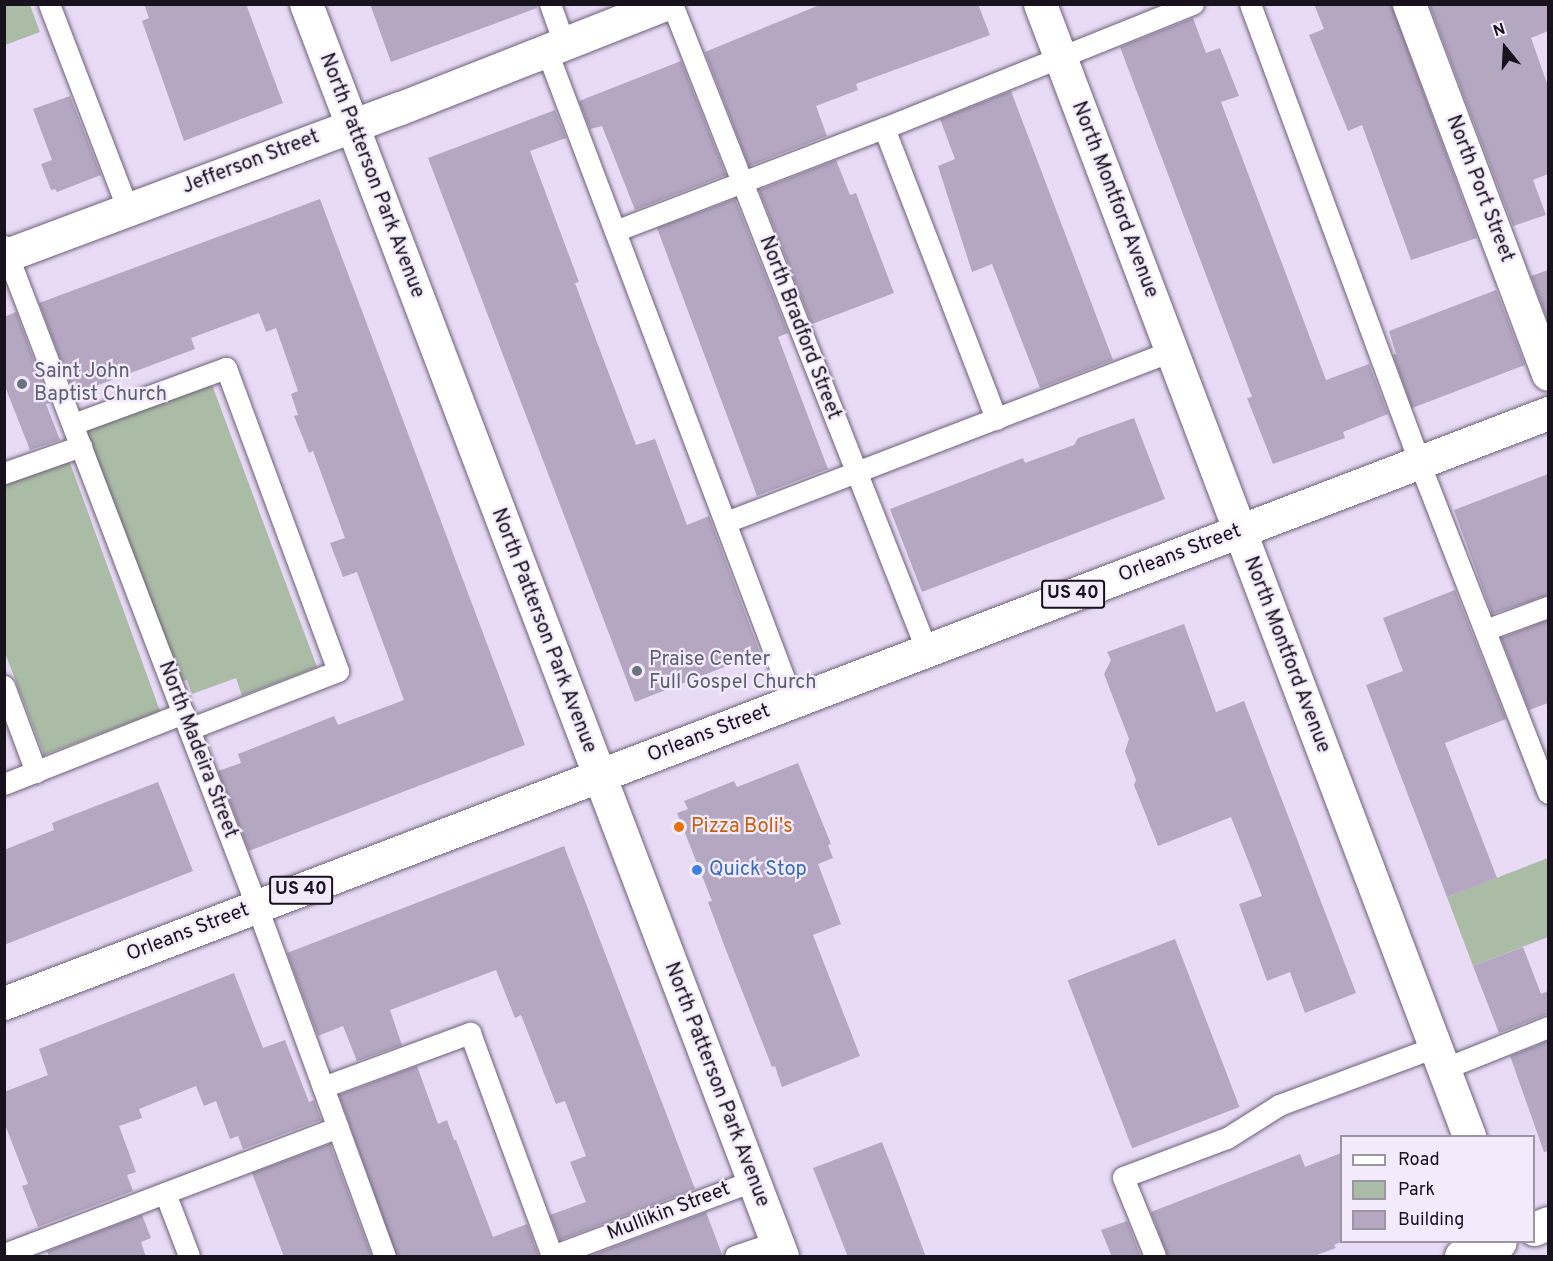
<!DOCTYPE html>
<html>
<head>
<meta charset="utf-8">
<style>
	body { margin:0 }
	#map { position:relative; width:1553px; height:1261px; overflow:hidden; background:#e9dbf6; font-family:Overpass,sans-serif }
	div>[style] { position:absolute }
	.green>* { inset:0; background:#abbca6 }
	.building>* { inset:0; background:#b5a7c1; transform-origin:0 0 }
	.roads { filter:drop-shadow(0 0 2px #6c6078) drop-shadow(0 0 2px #6c6078) }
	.service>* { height:21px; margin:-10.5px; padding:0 10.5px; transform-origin:10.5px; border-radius:10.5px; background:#fff }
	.minor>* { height:33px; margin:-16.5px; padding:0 16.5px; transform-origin:16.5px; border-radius:16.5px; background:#fff }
	.tertiary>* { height:33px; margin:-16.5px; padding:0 16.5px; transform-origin:16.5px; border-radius:16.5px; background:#fff }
	.secondary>* { height:33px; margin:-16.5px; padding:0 16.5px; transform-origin:16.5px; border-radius:16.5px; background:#fff }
	.primary>* { height:33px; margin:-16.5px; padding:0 16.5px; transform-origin:16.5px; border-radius:16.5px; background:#fff }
	.dots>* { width:16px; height:16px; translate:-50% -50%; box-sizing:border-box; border:3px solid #f3ebfb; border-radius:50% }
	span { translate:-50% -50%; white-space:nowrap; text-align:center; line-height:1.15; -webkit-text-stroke:4.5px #f3ebfb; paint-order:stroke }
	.shield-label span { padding:2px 4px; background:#f3ebfb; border:2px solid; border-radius:4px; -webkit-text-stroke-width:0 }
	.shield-label { font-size:18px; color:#17121b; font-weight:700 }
	.street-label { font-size:20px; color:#17121b }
	.worship-label { font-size:20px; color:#5b616d }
	.left { translate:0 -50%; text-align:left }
	.food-label { font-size:20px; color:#c56008 }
	.shop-label { font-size:20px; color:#366cbe }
	.frame { position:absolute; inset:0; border:6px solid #17121b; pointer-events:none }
	.legend { position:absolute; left:1340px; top:1135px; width:195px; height:108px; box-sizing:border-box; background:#f3ebfb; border:2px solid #9b94a1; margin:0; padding:8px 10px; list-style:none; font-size:18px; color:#17121b }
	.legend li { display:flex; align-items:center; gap:12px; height:30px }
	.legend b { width:30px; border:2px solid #9b94a1 }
	.north { position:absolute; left:1475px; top:18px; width:60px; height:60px; -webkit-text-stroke:4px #f3ebfb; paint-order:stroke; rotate:342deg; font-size:16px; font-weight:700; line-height:24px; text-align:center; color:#17121b }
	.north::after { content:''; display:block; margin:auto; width:21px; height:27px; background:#17121b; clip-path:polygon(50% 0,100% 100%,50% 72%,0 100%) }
</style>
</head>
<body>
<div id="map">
	<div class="green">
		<i style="clip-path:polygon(5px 4px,30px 5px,40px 32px,5px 45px)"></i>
		<i style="clip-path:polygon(211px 382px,317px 667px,242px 696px,236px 678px,192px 694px,187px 680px,178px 682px,84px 429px)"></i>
		<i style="clip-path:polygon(69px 460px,160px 711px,44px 755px,5px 653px,5px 484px)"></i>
		<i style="clip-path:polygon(1548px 858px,1548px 937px,1473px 966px,1447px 897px)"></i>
	</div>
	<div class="building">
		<i style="clip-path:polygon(144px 4px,246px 4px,283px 103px,184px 141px,142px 21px,149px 18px)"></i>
		<i style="clip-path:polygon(370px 4px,536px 4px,537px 8px,391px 62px)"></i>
		<i style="clip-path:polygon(822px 4px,978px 4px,990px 35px,856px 84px,858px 90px,816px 106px,827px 136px,749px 166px,705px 52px)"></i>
		<i style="clip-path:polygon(1314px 4px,1391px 4px,1477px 238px,1411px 260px,1362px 125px,1348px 131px,1309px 35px,1324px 29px)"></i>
		<i style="clip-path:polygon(1429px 4px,1548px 4px,1548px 31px,1531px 38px,1548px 86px,1548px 174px,1533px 180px,1546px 215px,1513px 226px)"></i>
		<i style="clip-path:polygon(1193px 18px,1206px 53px,1220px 48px,1239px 96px,1221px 102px,1326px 380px,1369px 364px,1388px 414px,1343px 432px,1345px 438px,1273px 464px,1247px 398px,1252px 397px,1120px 47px)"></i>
		<i style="clip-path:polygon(681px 61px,726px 175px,635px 210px,602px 126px,590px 129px,579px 101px)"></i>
		<i style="clip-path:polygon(1011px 91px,1113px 360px,1040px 388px,992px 264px,972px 272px,938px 166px,955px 159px,940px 119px)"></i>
		<i style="clip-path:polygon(70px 96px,101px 175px,57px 192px,55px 189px,51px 190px,41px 164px,52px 160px,33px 109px)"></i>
		<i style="clip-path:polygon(555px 110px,566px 138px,530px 151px,579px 282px,575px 283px,592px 329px,636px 445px,655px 439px,687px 525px,709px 516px,760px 653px,635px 702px,428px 158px)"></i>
		<i style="clip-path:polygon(836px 160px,850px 195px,856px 193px,894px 293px,812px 324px,759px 190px)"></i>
		<i style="clip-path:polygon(320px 199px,525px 745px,249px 851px,218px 771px,241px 763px,238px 754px,304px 728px,334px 716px,338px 725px,404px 700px,357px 572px,343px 577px,330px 543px,345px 538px,313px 451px,309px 453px,294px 416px,298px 415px,291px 394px,298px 391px,276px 328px,266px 332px,259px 313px,191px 338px,195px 349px,74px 394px,39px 303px)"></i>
		<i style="clip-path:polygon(735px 199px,788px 333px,778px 337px,828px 469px,757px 496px,657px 228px)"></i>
		<i style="clip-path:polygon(1548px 270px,1548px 322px,1531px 276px)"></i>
		<i style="clip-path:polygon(1496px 290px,1525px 365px,1412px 408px,1393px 355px,1396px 354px,1389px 331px)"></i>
		<i style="clip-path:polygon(16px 312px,50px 403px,46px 404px,60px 440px,30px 450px,4px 384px,4px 317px)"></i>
		<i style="clip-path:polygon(1134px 418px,1165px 499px,922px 592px,890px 509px,1023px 458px,1025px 463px,1074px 445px,1078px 438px)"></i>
		<i style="clip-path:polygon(1548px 474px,1548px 595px,1492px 614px,1454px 510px)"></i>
		<i style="clip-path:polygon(1455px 590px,1506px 719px,1445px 743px,1497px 878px,1447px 897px,1366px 685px,1403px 671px,1383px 618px)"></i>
		<i style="clip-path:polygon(1548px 620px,1548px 703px,1529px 710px,1501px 638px)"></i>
		<i style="clip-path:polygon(1184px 624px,1216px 712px,1244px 701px,1356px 993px,1305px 1013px,1290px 972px,1267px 981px,1239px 904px,1262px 896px,1231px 817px,1158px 846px,1134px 785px,1136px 780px,1125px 751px,1129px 739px,1104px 674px,1111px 660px,1107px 652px)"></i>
		<i style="clip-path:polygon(798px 763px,831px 844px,828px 845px,833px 858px,818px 864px,841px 924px,813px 935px,860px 1056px,782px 1087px,775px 1066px,772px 1067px,724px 945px,708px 902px,712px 901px,677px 813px,688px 809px,684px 801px,734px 781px,737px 787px)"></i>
		<i style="clip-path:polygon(158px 782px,193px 871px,4px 945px,4px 850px,54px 830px,52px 823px)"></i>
		<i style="clip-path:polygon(564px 846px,695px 1189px,560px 1240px,550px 1215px,586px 1202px,570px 1162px,586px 1156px,565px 1101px,556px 1104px,521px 1015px,515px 1018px,496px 970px,390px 1010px,402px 1045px,357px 1061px,343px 1026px,318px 1036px,287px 953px)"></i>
		<i style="left:1175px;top:939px;width:180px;height:115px;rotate:69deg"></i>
		<i style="clip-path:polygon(1523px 947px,1541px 994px,1548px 991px,1548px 1014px,1499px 1033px,1473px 966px)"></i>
		<i style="clip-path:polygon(234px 973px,263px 1048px,285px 1040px,309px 1102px,314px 1100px,321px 1120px,243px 1149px,238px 1136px,230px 1139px,216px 1101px,204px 1106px,196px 1086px,139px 1109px,142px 1118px,119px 1126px,136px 1172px,127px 1175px,133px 1191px,38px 1227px,22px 1186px,28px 1184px,4px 1122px,4px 1092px,48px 1075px,39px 1049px)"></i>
		<i style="clip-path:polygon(1548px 1041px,1548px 1151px,1544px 1152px,1510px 1056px)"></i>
		<i style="clip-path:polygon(417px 1066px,438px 1124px,447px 1120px,454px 1140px,456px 1140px,493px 1237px,527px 1224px,539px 1257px,397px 1257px,339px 1095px)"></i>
		<i style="clip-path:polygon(882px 1142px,901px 1191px,926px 1257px,848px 1257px,813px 1168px)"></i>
		<i style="clip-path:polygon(330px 1144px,372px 1257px,284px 1257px,252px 1173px)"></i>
		<i style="clip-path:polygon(1341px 1153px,1341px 1242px,1334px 1245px,1336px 1248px,1311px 1257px,1168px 1257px,1151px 1212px,1300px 1154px,1305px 1167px)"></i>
		<i style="clip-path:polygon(706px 1212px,723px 1257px,587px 1257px)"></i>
		<i style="clip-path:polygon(142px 1215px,151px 1238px,141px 1242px,146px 1257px,49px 1257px,47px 1251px)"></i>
		<i style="clip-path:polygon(1127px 1221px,1141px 1257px,1112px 1257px,1101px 1230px)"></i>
	</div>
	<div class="roads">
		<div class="service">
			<i style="left:49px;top:4px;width:221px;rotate:69deg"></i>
			<i style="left:550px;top:4px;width:41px;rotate:70.3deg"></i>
			<i style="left:672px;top:4px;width:695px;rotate:68.49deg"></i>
			<i style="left:1250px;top:4px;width:488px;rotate:69.7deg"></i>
			<i style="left:1419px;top:462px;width:355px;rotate:68.7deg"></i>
			<i style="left:546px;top:49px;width:698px;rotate:69.28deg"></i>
			<i style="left:884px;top:128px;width:333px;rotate:-21.9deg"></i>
			<i style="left:615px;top:231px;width:288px;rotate:-21deg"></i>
			<i style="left:884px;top:128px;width:312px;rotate:68.9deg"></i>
			<i style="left:4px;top:246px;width:708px;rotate:69.06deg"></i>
			<i style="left:257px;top:907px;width:372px;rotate:69.9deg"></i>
			<i style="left:73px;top:424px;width:163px;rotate:-20.1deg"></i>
			<i style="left:226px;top:368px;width:323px;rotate:69.7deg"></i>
			<i style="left:338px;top:671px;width:160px;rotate:158.7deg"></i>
			<i style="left:4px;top:473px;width:82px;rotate:-19.3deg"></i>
			<i style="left:726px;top:522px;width:477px;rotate:-21deg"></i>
			<i style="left:1485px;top:630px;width:67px;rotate:-20.1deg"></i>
			<i style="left:4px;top:686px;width:92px;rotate:69.6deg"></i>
			<i style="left:4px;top:784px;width:193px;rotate:-21.6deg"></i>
			<i style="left:1443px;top:1069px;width:113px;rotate:-21.8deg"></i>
			<i style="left:323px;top:1087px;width:157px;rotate:-20.2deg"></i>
			<i style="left:470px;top:1033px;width:238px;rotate:69.8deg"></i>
			<i style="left:165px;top:1193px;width:67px;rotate:69.1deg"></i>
			<i style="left:4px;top:1254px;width:357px;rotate:-20.8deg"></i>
			<i style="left:552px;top:1256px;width:215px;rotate:-20.5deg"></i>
			<i style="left:735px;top:1256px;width:43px;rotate:-18.9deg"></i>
			<i style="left:1155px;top:1256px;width:85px;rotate:-112.1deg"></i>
			<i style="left:1123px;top:1177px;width:111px;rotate:-20.6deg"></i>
			<i style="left:1227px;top:1138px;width:62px;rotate:-32.4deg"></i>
			<i style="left:1279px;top:1105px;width:166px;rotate:-20.4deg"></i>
		</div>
		<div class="minor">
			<i style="left:1040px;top:4px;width:1211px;rotate:69.24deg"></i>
			<i style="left:1409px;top:4px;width:395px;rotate:69.4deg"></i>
			<i style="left:4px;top:256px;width:421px;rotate:-20.5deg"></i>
			<i style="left:398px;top:109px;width:287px;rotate:-21.5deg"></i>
		</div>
		<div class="tertiary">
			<i style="left:306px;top:4px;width:1339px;rotate:69.18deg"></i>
		</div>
		<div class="secondary">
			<i style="left:1534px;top:1229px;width:15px;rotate:-23deg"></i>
			<i style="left:1461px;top:1256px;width:41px;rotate:-19.7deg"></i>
		</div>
		<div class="primary">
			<i style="left:4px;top:1003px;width:1653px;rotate:-20.91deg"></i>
		</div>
	</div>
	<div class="dots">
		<i style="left:22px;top:384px;background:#6b7280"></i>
		<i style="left:637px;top:671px;background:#6b7280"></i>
		<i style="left:679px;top:827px;background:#e8710a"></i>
		<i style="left:697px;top:870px;background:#3f7fe0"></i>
	</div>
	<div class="shield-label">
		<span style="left:1073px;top:594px">US 40</span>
		<span style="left:301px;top:890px">US 40</span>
	</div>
	<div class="street-label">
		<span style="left:251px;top:163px;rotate:-21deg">Jefferson Street</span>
		<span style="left:371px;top:176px;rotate:69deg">North Patterson Park Avenue</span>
		<span style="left:1479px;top:189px;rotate:69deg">North Port Street</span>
		<span style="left:1114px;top:200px;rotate:69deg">North Montford Avenue</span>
		<span style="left:799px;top:328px;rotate:69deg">North Bradford Street</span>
		<span style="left:1180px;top:554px;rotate:-21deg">Orleans Street</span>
		<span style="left:543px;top:631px;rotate:69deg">North Patterson Park Avenue</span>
		<span style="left:1286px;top:655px;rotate:69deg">North Montford Avenue</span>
		<span style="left:709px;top:734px;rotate:-21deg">Orleans Street</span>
		<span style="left:197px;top:750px;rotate:69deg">North Madeira Street</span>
		<span style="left:188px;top:933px;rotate:-21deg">Orleans Street</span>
		<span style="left:716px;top:1085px;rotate:69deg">North Patterson Park Avenue</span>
		<span style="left:669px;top:1212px;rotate:-21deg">Mullikin Street</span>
	</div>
	<div class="worship-label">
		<span class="left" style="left:34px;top:384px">Saint John<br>Baptist Church</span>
		<span class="left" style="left:649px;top:672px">Praise Center<br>Full Gospel Church</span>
	</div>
	<div class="food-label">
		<span class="left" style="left:691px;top:827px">Pizza Boli's</span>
	</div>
	<div class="shop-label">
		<span class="left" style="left:709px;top:870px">Quick Stop</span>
	</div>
	<div class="frame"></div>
	<ul class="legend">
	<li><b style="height:8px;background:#fff"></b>Road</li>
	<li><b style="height:16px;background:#abbca6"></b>Park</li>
	<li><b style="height:16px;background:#b5a7c1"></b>Building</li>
	</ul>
	<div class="north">N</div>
</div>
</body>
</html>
